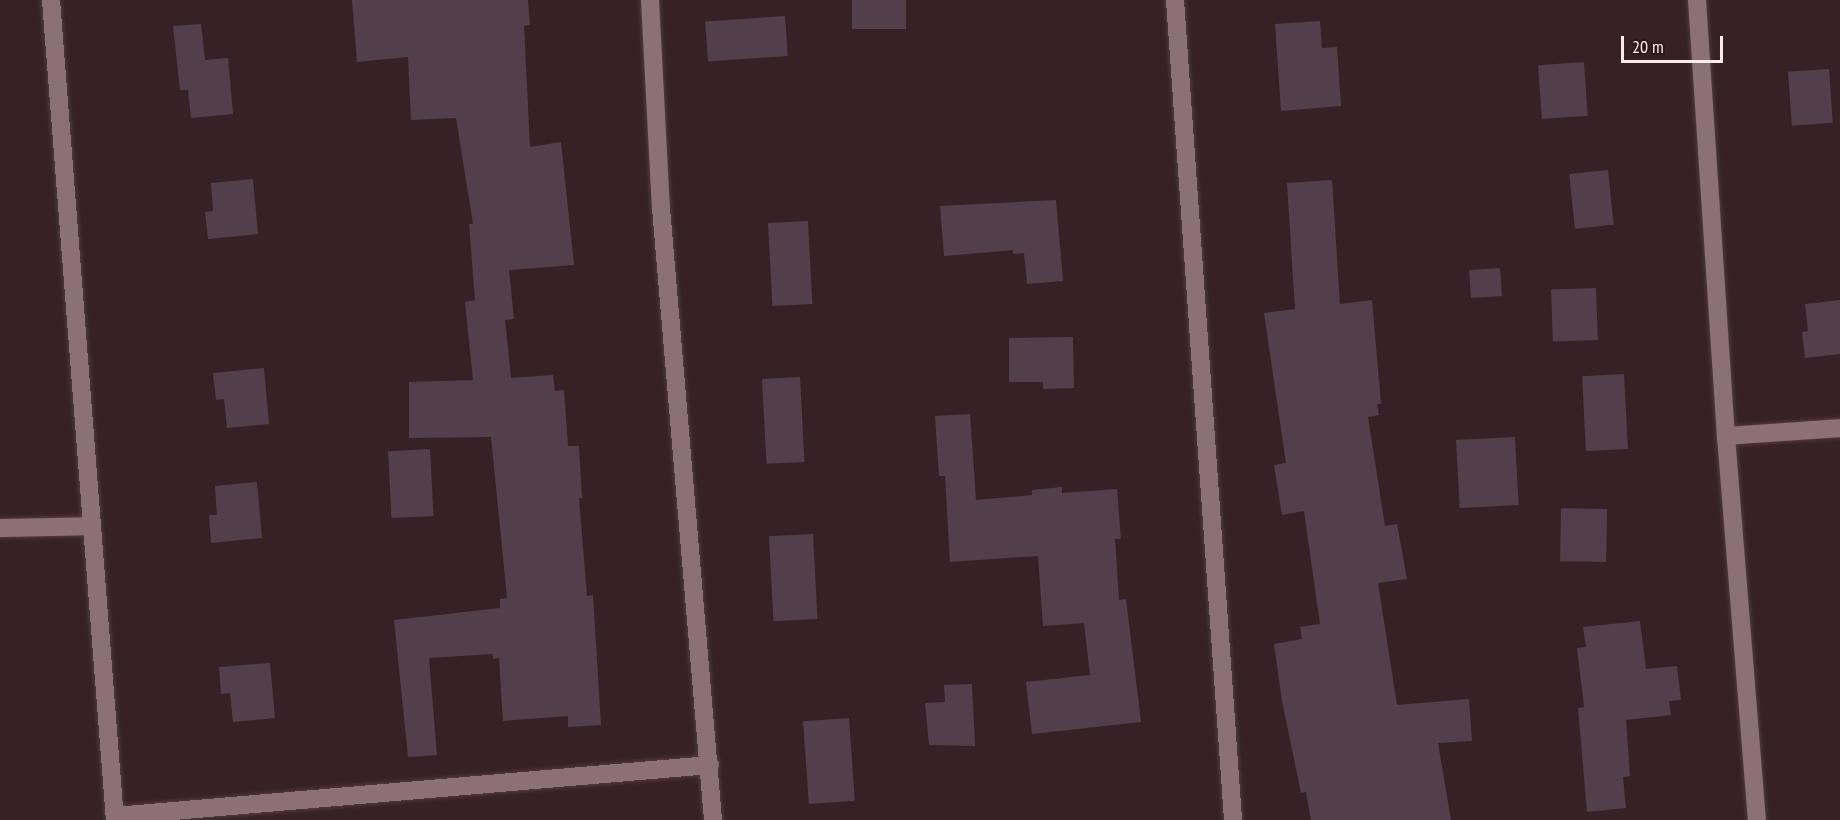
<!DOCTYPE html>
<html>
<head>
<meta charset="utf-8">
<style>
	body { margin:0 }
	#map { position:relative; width:1840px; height:820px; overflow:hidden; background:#372127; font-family:"PT Sans Narrow",sans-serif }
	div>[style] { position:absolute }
	.building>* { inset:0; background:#533f4c; transform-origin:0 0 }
	.roads { filter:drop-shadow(0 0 2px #4e3c41) drop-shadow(0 0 2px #4e3c41) }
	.minor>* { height:18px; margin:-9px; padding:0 9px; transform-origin:9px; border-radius:9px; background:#8c7077 }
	span { translate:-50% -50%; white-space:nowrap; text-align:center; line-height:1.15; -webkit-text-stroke:4.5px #2c171d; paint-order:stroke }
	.scale { position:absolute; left:1621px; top:36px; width:102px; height:27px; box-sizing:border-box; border:3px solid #fcecf0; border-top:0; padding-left:8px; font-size:18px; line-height:21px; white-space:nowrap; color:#fcecf0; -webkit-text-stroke:4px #2c171d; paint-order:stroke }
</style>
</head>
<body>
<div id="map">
	<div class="building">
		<i style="clip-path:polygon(352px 0,528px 0,530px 25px,524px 26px,530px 147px,561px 142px,574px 265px,509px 270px,514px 319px,505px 320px,511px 378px,553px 375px,555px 391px,564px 390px,568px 446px,579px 446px,582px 498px,579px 498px,587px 596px,593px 595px,601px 725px,568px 727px,568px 716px,503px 721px,499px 658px,493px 659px,492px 654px,429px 658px,437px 755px,408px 757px,394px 620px,500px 608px,500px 599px,507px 598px,491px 437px,409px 438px,409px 382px,473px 380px,465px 302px,475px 300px,469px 224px,473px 224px,456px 118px,411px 120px,408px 57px,357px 62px)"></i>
		<i style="left:852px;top:0;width:54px;height:29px"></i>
		<i style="left:785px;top:16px;width:40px;height:80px;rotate:86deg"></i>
		<i style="clip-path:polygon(1320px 21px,1322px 48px,1337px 47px,1341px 106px,1281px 111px,1275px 24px)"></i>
		<i style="clip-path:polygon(201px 24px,205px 60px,228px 58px,233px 114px,191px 118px,188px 90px,180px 90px,173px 26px)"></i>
		<i style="left:1584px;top:62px;width:54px;height:46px;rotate:86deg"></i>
		<i style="left:1829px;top:69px;width:54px;height:41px;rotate:86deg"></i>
		<i style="left:1608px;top:170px;width:55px;height:39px;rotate:84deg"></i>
		<i style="clip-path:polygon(253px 179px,258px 234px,208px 239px,205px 212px,213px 211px,211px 183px)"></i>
		<i style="clip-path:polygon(1332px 180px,1340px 304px,1372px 300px,1381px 404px,1377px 404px,1379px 415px,1368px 417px,1385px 526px,1397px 524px,1407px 579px,1378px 583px,1397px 705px,1469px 699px,1472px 741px,1438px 743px,1451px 820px,1311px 820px,1306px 792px,1301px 793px,1282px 701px,1274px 644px,1302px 639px,1300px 627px,1320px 624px,1304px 511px,1282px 515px,1274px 465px,1286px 463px,1264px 313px,1295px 309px,1287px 183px)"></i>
		<i style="clip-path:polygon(1056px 200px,1063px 281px,1027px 284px,1024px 253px,1013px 254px,1013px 250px,944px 256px,940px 206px)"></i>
		<i style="left:808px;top:221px;width:83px;height:40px;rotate:87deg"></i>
		<i style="left:1500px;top:268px;width:28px;height:31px;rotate:86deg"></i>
		<i style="left:1596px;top:288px;width:52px;height:45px;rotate:88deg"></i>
		<i style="clip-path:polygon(1840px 300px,1840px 354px,1805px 358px,1802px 332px,1808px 331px,1805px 304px)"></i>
		<i style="clip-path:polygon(1073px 337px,1074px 388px,1043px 389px,1043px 382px,1009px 382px,1009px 338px)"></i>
		<i style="clip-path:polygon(264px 368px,269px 424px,227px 428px,224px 399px,216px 400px,213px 373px)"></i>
		<i style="left:1624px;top:374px;width:75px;height:42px;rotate:87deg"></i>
		<i style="left:800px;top:377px;width:85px;height:38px;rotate:87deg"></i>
		<i style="clip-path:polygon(970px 414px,976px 500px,1032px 495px,1032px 490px,1062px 487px,1062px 493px,1117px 489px,1121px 539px,1115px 539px,1119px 600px,1126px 599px,1141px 722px,1032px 734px,1026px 682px,1090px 675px,1084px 623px,1043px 626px,1038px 556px,950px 562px,945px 476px,939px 476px,935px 416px)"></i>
		<i style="left:1515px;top:437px;width:68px;height:59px;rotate:87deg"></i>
		<i style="left:430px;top:449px;width:67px;height:42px;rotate:87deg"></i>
		<i style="clip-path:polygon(257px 482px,262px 538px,211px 543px,209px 515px,217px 515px,215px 486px)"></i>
		<i style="left:1607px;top:509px;width:53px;height:46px;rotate:91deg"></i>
		<i style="left:813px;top:534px;width:85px;height:44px;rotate:87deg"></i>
		<i style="clip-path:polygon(1640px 621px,1646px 669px,1677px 666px,1681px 700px,1669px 701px,1671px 715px,1626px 720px,1630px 776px,1623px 777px,1626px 808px,1587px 812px,1578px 708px,1584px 707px,1577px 648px,1586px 647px,1583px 627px)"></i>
		<i style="clip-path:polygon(270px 663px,275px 718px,233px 722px,230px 693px,221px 694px,219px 667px)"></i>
		<i style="clip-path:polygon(972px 684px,975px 746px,929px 745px,925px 703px,945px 702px,944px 685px)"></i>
		<i style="left:849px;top:718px;width:83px;height:46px;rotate:86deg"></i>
	</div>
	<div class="roads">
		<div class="minor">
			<i style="left:51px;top:0;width:822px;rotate:85.54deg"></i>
			<i style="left:650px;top:0;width:208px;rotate:87deg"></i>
			<i style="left:661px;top:208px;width:614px;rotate:85.14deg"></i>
			<i style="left:1175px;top:0;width:822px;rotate:85.95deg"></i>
			<i style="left:1697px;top:0;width:437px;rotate:86.2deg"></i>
			<i style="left:1726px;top:436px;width:385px;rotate:85.4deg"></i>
			<i style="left:1726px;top:436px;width:114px;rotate:-4deg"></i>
			<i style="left:0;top:528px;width:92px;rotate:-1.2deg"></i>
			<i style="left:115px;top:816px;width:597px;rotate:-4.9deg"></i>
		</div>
	</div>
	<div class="scale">20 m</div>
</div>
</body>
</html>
